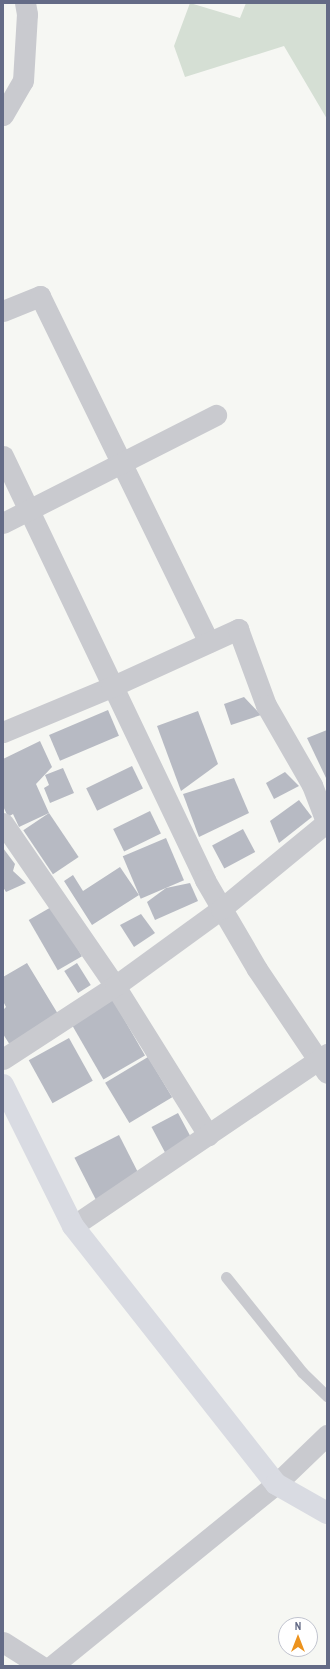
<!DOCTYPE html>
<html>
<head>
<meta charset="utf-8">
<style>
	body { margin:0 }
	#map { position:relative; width:330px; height:1669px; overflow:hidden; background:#f6f7f3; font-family:"Archivo Narrow",sans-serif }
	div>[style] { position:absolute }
	.green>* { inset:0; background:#d5dfd4 }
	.building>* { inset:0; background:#b7bac3; transform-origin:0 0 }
	.lane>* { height:11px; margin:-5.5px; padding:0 5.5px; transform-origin:5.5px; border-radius:5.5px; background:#c9cacf }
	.street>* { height:21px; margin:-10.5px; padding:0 10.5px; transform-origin:10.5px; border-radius:10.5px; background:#c9cacf }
	.secondary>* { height:22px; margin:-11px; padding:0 11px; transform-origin:11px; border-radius:11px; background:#d9dbe2 }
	span { translate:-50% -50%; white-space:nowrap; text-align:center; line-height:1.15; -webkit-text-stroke:4px #fff; paint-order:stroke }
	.frame { position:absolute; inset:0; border:4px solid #646b86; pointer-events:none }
	.north { position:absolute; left:278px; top:1617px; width:40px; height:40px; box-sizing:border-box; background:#fff; border:1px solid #c1c4cf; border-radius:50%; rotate:0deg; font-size:11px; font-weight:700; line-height:16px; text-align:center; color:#646b86 }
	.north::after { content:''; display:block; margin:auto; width:14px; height:18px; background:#ec931e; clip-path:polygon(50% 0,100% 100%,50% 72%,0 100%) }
</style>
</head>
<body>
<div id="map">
	<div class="green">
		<i style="clip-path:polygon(190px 3px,240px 18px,246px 3px,327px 3px,327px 119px,284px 46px,185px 77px,174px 46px)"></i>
	</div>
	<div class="building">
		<i style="clip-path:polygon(244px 697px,261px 715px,231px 725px,224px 704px)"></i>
		<i style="left:108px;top:710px;width:28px;height:64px;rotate:67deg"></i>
		<i style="clip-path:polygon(198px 711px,218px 764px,181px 791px,157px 726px)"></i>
		<i style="clip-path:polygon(327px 730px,327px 780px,307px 738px)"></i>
		<i style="clip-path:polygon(40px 741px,52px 767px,36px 784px,49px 813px,19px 827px,13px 814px,8px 817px,3px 806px,3px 759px)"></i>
		<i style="left:132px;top:766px;width:25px;height:51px;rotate:64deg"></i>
		<i style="clip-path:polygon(63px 768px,74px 793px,50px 803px,44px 788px,49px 785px,45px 775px)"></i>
		<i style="clip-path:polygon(285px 772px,299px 786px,274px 799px,266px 783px)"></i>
		<i style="clip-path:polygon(234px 778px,249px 813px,199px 837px,183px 794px)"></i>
		<i style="clip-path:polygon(299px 800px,312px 817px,279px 843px,270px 821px)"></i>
		<i style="left:150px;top:811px;width:25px;height:41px;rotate:64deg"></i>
		<i style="left:49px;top:813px;width:53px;height:31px;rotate:56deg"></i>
		<i style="left:243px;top:829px;width:26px;height:35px;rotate:62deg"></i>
		<i style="left:166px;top:838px;width:46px;height:47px;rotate:67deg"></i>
		<i style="clip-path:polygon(3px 848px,15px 864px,13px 871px,26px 883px,6px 892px,3px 887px)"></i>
		<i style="clip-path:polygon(120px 867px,139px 895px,92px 925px,64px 881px,73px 875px,83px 891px)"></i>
		<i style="clip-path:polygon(190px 883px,198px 901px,155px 920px,147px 902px,166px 888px)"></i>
		<i style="left:53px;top:906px;width:58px;height:28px;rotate:60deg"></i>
		<i style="clip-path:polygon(141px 914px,155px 933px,134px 947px,120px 925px)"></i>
		<i style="clip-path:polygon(27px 963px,58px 1014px,10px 1045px,3px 1034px,3px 1010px,6px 1007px,3px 1001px,3px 977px)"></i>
		<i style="left:77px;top:963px;width:26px;height:15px;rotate:58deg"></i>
		<i style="left:113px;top:1000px;width:64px;height:48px;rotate:60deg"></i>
		<i style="left:69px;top:1038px;width:49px;height:46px;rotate:61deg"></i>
		<i style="left:148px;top:1057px;width:47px;height:50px;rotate:59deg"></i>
		<i style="left:178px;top:1113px;width:32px;height:30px;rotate:62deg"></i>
		<i style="left:119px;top:1135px;width:47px;height:50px;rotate:63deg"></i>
	</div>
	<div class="lane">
		<i style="left:226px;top:1277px;width:122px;rotate:51.3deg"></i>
		<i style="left:302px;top:1372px;width:35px;rotate:44deg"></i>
	</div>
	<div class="street">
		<i style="left:3px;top:115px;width:39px;rotate:-60deg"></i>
		<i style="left:23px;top:81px;width:67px;rotate:-86.6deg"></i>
		<i style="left:27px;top:14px;width:11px;rotate:-100deg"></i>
		<i style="left:3px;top:311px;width:40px;rotate:-22deg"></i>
		<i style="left:40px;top:296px;width:385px;rotate:64deg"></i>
		<i style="left:3px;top:456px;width:470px;rotate:64.5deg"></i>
		<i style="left:205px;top:880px;width:103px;rotate:59.7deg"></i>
		<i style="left:257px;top:969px;width:125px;rotate:56.1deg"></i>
		<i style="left:3px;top:523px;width:239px;rotate:-26.9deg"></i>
		<i style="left:3px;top:732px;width:117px;rotate:-22.6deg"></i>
		<i style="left:111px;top:687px;width:140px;rotate:-24.5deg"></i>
		<i style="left:238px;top:629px;width:81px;rotate:69.8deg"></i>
		<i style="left:266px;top:705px;width:92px;rotate:60.1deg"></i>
		<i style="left:312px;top:785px;width:42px;rotate:69deg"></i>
		<i style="left:3px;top:823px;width:198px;rotate:55.5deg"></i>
		<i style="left:115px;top:986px;width:176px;rotate:58deg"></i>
		<i style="left:3px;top:1059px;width:134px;rotate:-33.1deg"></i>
		<i style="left:115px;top:986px;width:131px;rotate:-36deg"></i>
		<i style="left:221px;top:909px;width:137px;rotate:-39.4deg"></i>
		<i style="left:73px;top:1226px;width:307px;rotate:-34.1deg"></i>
		<i style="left:3px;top:1642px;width:45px;rotate:32.3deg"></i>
		<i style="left:52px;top:1666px;width:289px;rotate:-39.1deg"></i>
		<i style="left:276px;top:1484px;width:71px;rotate:-43.9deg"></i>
	</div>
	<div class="secondary">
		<i style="left:3px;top:1085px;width:157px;rotate:63.6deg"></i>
		<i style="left:73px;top:1226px;width:328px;rotate:51.8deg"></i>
		<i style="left:276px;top:1484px;width:59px;rotate:29.6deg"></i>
	</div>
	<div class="frame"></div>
	<div class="north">N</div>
</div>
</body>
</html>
